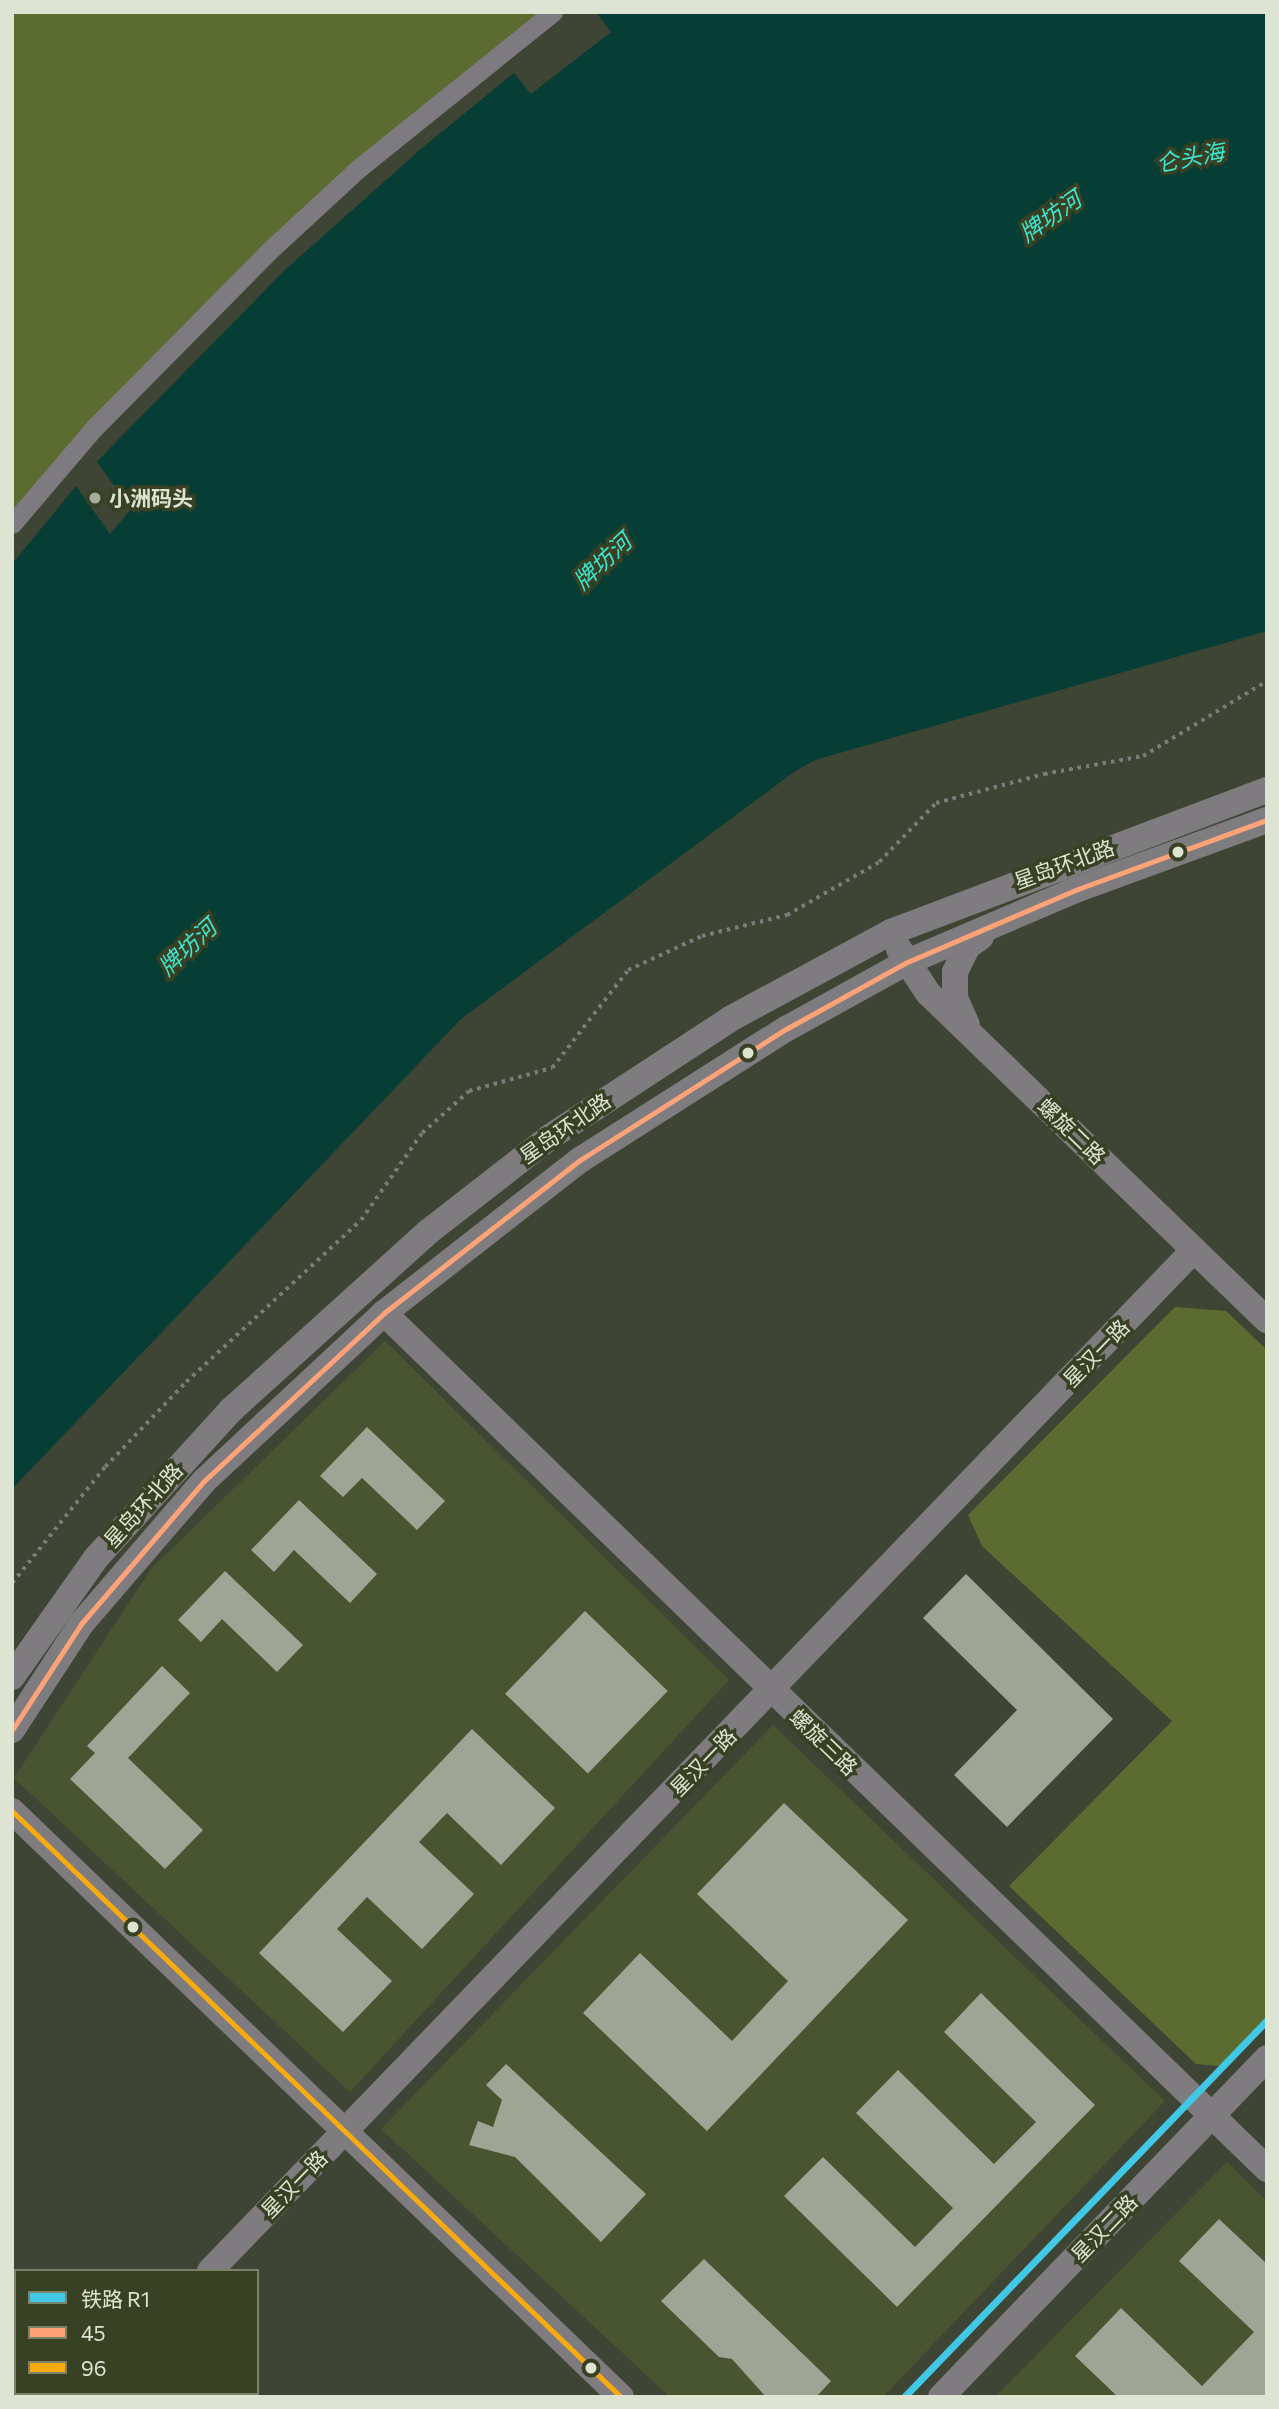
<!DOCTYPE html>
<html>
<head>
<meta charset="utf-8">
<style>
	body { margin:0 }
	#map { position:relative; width:1279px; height:2409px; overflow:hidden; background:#3f4534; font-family:Commissioner,"Noto Sans SC",sans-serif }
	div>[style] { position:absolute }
	.built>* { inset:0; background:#495431 }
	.green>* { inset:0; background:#5c6c31 }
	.water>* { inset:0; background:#063d35 }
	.building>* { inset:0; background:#9fa495; transform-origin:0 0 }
	.path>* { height:3.5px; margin-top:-1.75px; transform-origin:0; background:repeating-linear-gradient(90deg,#7a7b7a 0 3.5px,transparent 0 8.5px) }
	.street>* { height:19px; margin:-9.5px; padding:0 9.5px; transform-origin:9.5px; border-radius:9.5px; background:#7d7b80 }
	.secondary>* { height:26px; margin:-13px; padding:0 13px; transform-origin:13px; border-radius:13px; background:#7f7c80 }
	.bus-1>* { height:5px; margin:-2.5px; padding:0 2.5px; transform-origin:2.5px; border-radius:2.5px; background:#fea277 }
	.bus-2>* { height:5px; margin:-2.5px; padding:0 2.5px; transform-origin:2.5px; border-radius:2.5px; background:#f8ab0d }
	.rail-1>* { height:7px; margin:-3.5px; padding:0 3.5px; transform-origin:3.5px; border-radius:3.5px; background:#40c8e6 }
	.dots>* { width:19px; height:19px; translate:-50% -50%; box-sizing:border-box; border:4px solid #384123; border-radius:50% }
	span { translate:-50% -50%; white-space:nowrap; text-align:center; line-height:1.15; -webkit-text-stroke:7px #384123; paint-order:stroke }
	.poi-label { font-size:21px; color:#dde4d2; font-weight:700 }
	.left { translate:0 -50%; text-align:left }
	.street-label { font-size:21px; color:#dde4d2 }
	.water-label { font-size:23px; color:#3ae7d2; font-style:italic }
	.frame { position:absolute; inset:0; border:14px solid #dde4d2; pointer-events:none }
	.legend { position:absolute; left:14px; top:2269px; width:245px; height:126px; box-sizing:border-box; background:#384123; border:2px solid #7a8269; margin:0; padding:9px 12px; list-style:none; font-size:21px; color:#dde4d2 }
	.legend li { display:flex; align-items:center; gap:14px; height:35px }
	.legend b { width:35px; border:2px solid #7a8269 }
</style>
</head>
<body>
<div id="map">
	<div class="built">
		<i style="clip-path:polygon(385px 1341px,729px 1680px,350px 2092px,14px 1778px,151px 1569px)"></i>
		<i style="clip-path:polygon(773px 1725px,1165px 2101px,883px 2397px,670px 2397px,381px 2129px)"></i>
		<i style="clip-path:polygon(1227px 2162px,1267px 2201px,1267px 2397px,995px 2397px)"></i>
	</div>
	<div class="green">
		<i style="clip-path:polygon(12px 12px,541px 12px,450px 84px,12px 513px)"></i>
		<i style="clip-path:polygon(1175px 1307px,1226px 1311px,1267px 1350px,1267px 2025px,1231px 2061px,1218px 2066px,1196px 2064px,1009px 1886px,1172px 1721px,982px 1546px,968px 1515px)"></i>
	</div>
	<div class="water">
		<i style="clip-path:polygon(596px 12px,1267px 12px,1267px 631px,815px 760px,794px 772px,461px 1019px,12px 1489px,12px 564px,76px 486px,110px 534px,131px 509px,97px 462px,113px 445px,286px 269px,422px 148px,514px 73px,531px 94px,611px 32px)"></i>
	</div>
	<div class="building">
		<i style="clip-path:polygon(367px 1427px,445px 1501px,417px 1530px,362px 1478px,343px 1497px,320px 1476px)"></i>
		<i style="clip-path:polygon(299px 1500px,377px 1574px,350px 1603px,294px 1550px,274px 1572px,251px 1550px)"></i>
		<i style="clip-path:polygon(225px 1571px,303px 1645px,277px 1672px,222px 1619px,201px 1642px,178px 1620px)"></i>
		<i style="clip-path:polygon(966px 1574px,1113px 1719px,1007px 1827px,954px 1775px,1017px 1710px,923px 1618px)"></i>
		<i style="left:585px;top:1611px;width:115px;height:115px;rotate:44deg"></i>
		<i style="clip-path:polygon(162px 1666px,190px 1693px,128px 1758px,203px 1830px,165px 1869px,70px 1779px,95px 1753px,87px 1746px)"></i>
		<i style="clip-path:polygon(472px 1729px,555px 1808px,501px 1865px,447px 1813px,419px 1842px,474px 1894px,422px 1949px,367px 1897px,337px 1929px,392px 1981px,343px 2032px,259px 1953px)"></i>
		<i style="clip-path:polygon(784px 1803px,908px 1920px,707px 2131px,583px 2013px,640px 1953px,732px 2041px,788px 1981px,697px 1894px)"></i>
		<i style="clip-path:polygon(981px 1993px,1095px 2105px,897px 2307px,784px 2196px,823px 2157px,915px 2247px,953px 2208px,856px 2113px,898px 2070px,994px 2164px,1036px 2122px,944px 2032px)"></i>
		<i style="clip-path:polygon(506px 2064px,646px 2194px,601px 2242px,515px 2157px,469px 2145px,478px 2121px,493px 2127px,502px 2100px,486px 2085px)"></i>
		<i style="clip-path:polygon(1219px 2219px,1267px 2264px,1267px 2397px,1118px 2397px,1075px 2356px,1121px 2308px,1202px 2386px,1254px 2332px,1179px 2261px)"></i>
		<i style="clip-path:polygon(704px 2259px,831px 2381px,816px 2397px,766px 2397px,732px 2359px,719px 2357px,661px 2301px)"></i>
	</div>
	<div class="path">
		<i style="left:12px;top:1583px;width:149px;rotate:-51.3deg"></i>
		<i style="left:105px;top:1467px;width:117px;rotate:-46.4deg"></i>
		<i style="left:186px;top:1382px;width:238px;rotate:-42.8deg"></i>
		<i style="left:361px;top:1220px;width:106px;rotate:-55deg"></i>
		<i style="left:422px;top:1133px;width:63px;rotate:-41.8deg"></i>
		<i style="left:469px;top:1091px;width:86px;rotate:-15.5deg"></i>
		<i style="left:552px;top:1068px;width:124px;rotate:-52.2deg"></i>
		<i style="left:628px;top:970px;width:81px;rotate:-24.7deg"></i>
		<i style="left:702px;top:936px;width:88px;rotate:-13.9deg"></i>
		<i style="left:787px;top:915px;width:106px;rotate:-29.9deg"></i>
		<i style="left:879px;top:862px;width:82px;rotate:-46deg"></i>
		<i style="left:936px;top:803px;width:112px;rotate:-15deg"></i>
		<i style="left:1044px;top:774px;width:101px;rotate:-10.3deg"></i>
		<i style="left:1143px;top:756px;width:145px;rotate:-31.2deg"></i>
	</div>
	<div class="street">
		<i style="left:12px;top:524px;width:126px;rotate:-49.5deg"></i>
		<i style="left:94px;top:428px;width:249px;rotate:-45.3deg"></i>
		<i style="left:269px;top:251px;width:122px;rotate:-42.7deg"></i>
		<i style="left:359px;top:168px;width:249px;rotate:-38.8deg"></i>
	</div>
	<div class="secondary">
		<i style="left:899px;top:949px;width:53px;rotate:56.6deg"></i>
		<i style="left:928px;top:993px;width:471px;rotate:44deg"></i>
		<i style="left:967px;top:1025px;width:30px;rotate:-114deg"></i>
		<i style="left:955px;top:998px;width:26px;rotate:-90deg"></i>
		<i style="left:955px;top:972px;width:28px;rotate:-64deg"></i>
		<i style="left:967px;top:947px;width:17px;rotate:-36deg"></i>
		<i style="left:384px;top:1313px;width:1230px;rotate:44.11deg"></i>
		<i style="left:12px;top:1677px;width:146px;rotate:-54.8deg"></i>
		<i style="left:96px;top:1558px;width:199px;rotate:-47.6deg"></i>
		<i style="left:230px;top:1411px;width:267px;rotate:-42.1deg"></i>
		<i style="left:428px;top:1232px;width:155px;rotate:-37.9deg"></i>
		<i style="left:550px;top:1137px;width:215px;rotate:-33.2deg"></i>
		<i style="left:730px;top:1019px;width:183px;rotate:-28.4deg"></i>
		<i style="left:891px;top:932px;width:402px;rotate:-20.7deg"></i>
		<i style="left:12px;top:1730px;width:126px;rotate:-56.9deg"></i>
		<i style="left:81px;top:1624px;width:189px;rotate:-49.3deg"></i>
		<i style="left:204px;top:1481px;width:246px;rotate:-43deg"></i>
		<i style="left:384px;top:1313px;width:249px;rotate:-38deg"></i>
		<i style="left:580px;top:1160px;width:244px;rotate:-32.5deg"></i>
		<i style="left:786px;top:1029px;width:136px;rotate:-29deg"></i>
		<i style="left:905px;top:963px;width:188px;rotate:-23.2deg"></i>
		<i style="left:1078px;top:889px;width:201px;rotate:-20.1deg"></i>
		<i style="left:12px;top:1811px;width:845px;rotate:43.9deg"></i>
		<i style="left:210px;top:2271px;width:1418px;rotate:-46.06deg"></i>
		<i style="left:87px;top:2397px;width:5px;rotate:-53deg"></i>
		<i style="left:941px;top:2397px;width:470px;rotate:-46.1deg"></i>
	</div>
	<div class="bus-1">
		<i style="left:12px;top:1730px;width:126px;rotate:-56.9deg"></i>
		<i style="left:81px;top:1624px;width:189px;rotate:-49.3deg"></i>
		<i style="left:204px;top:1481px;width:246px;rotate:-43deg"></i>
		<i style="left:384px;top:1313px;width:249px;rotate:-38deg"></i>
		<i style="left:580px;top:1160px;width:244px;rotate:-32.5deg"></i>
		<i style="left:786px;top:1029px;width:136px;rotate:-29deg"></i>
		<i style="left:905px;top:963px;width:188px;rotate:-23.2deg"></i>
		<i style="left:1078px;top:889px;width:201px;rotate:-20.1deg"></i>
	</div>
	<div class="bus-2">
		<i style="left:12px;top:1811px;width:845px;rotate:43.9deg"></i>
	</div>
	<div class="rail-1">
		<i style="left:904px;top:2397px;width:523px;rotate:-46.08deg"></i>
	</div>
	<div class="dots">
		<i style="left:95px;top:498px;background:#a6ac9b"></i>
		<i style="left:1178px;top:852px;background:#dde4d2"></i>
		<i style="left:748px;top:1053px;background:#dde4d2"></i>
		<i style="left:133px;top:1927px;background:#dde4d2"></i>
		<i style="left:591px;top:2368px;background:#dde4d2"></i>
	</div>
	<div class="poi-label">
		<span class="left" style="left:109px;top:498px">小洲码头</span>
	</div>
	<div class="street-label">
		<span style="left:1064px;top:864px;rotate:-20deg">星岛环北路</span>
		<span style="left:565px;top:1128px;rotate:-35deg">星岛环北路</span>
		<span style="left:1072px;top:1131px;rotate:44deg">螺旋二路</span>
		<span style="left:1096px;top:1353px;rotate:-46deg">星汉一路</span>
		<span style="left:143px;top:1505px;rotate:-48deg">星岛环北路</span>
		<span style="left:824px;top:1742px;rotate:44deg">螺旋三路</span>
		<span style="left:703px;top:1762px;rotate:-46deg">星汉一路</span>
		<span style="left:294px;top:2184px;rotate:-46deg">星汉一路</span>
		<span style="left:1104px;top:2228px;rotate:-46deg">星汉二路</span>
	</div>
	<div class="water-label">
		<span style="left:1190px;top:157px;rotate:-11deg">仑头海</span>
		<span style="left:1050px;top:216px;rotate:-35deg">牌坊河</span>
		<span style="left:602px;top:561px;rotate:-43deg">牌坊河</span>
		<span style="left:187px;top:947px;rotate:-43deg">牌坊河</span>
	</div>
	<div class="frame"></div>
	<ul class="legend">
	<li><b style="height:9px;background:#40c8e6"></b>铁路 R1</li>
	<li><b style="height:9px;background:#fea277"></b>45</li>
	<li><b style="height:9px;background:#f8ab0d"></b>96</li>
	</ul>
</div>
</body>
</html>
